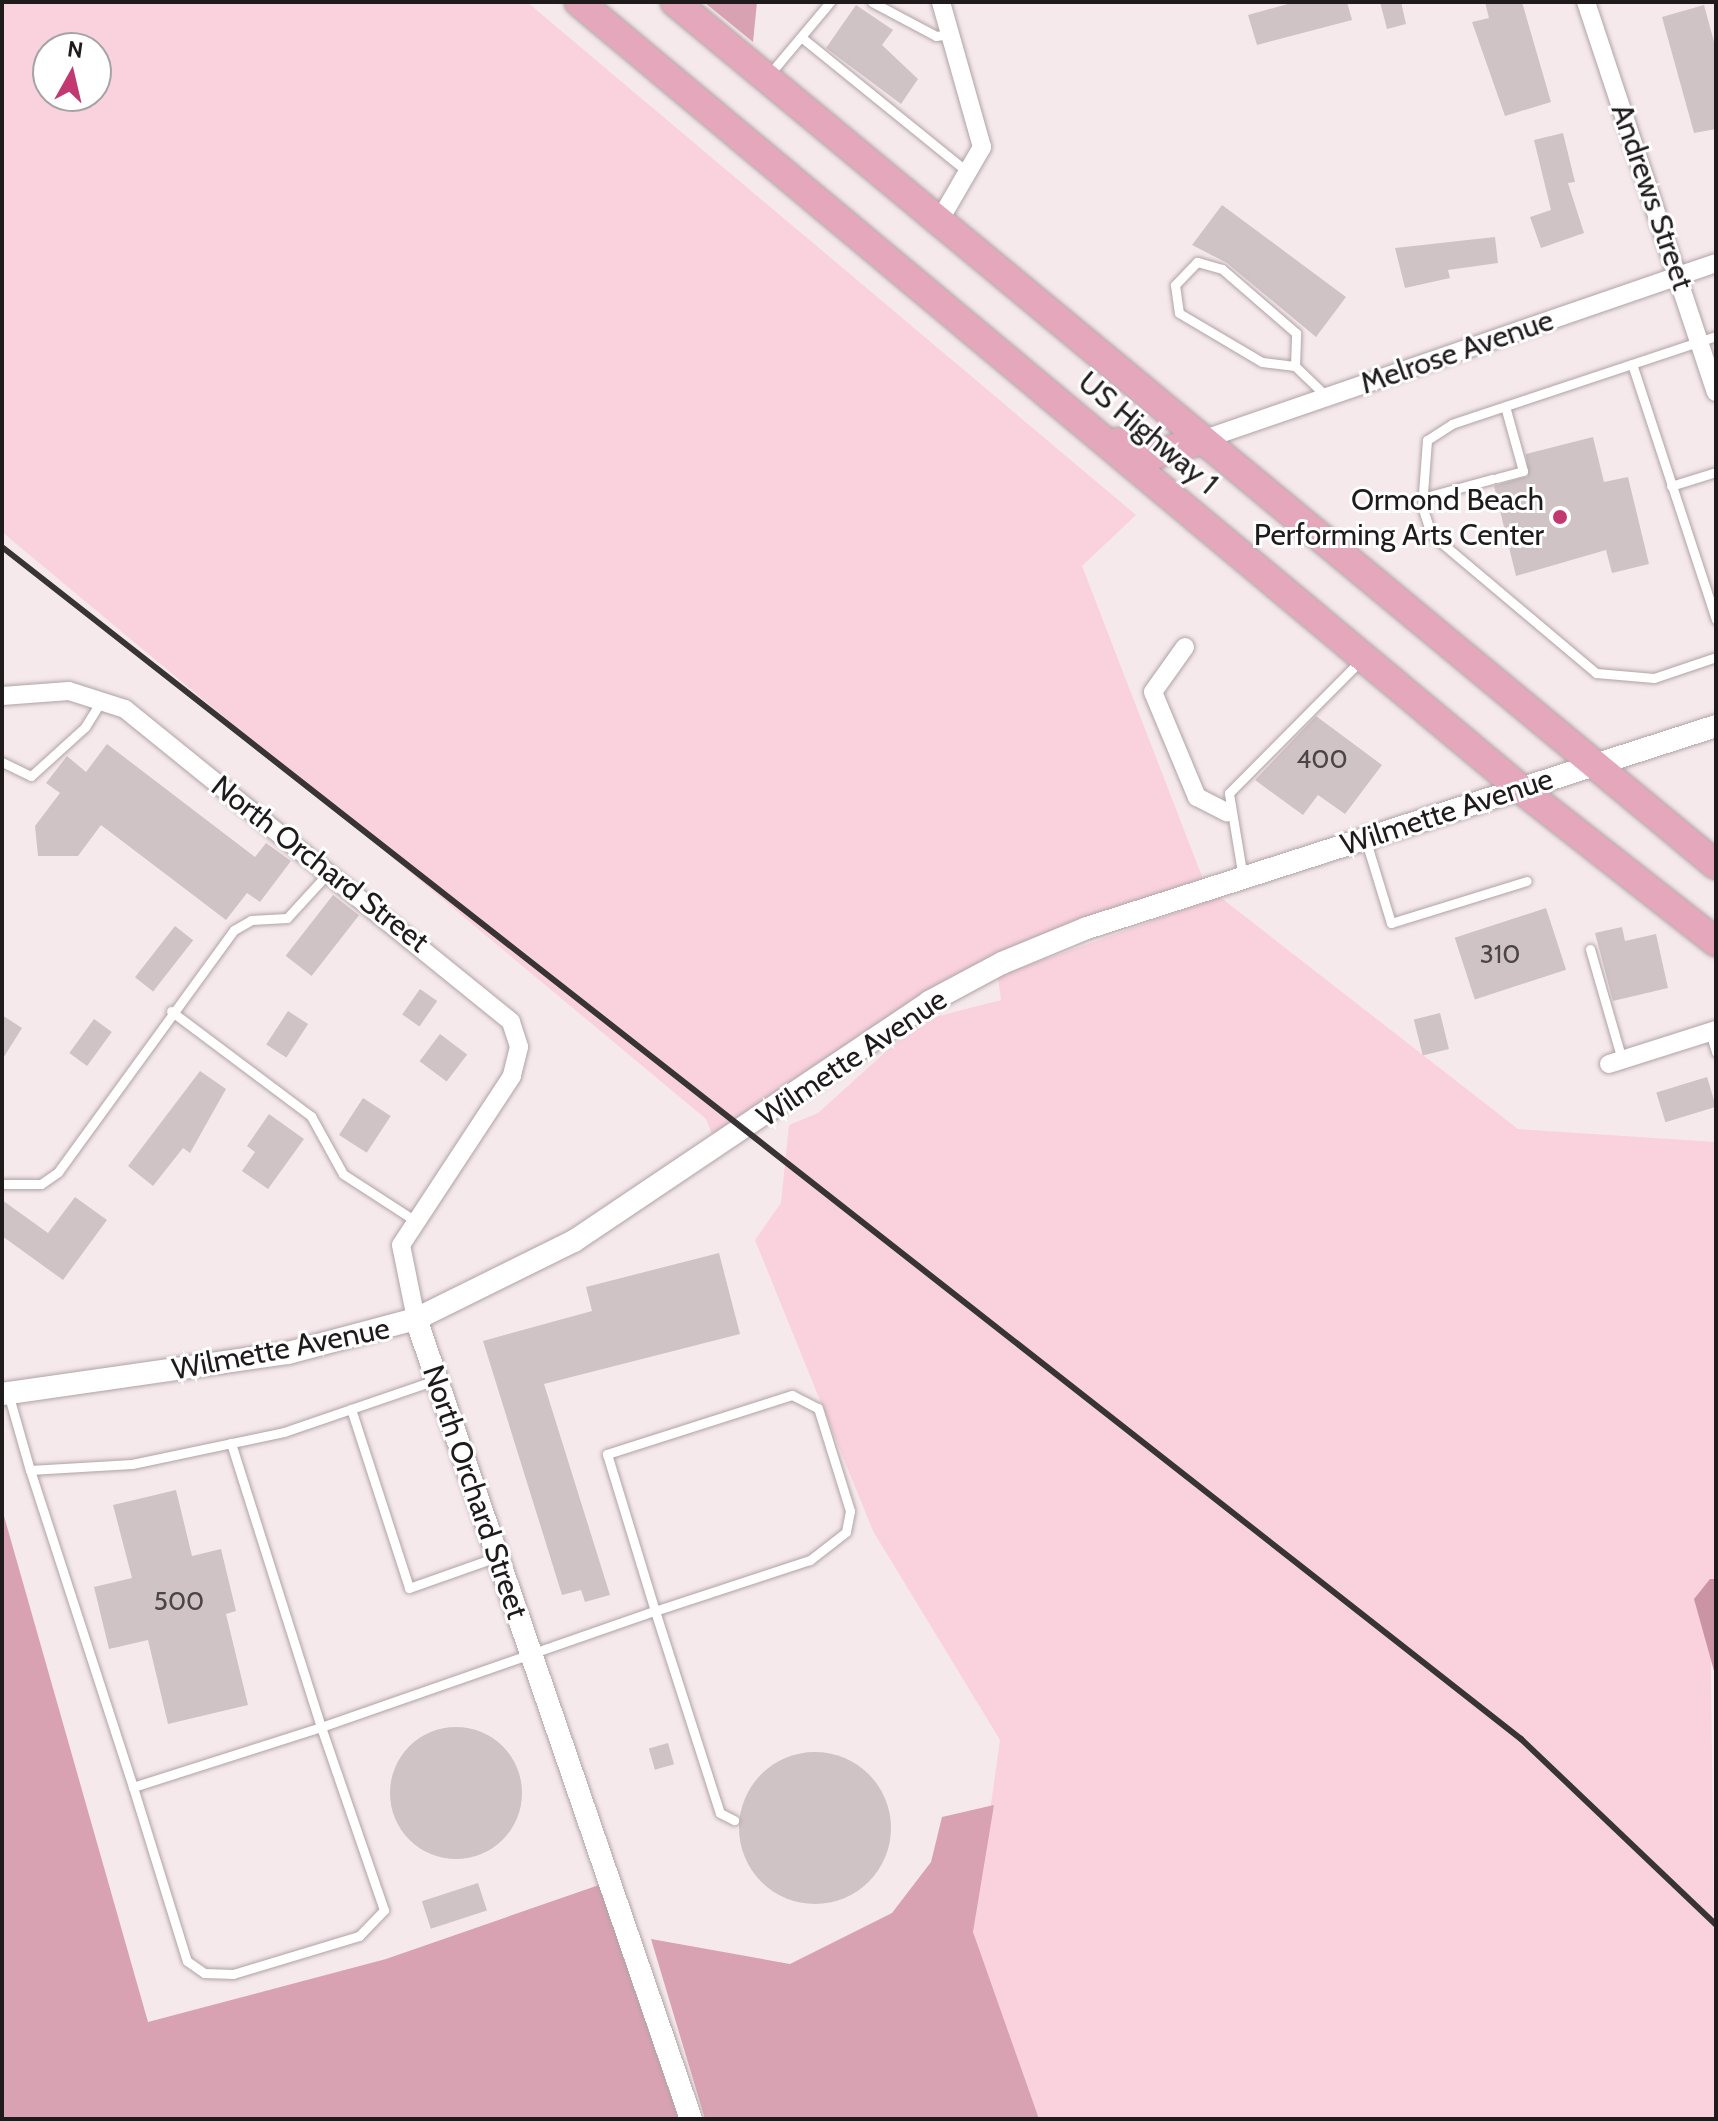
<!DOCTYPE html>
<html>
<head>
<meta charset="utf-8">
<style>
	body { margin:0 }
	#map { position:relative; width:1718px; height:2121px; overflow:hidden; background:#f6e9ec; font-family:Cabin,sans-serif }
	div>[style] { position:absolute }
	.green>* { inset:0; background:#f9d2dd }
	.forest>* { inset:0; background:#d9a2b2 }
	.water>* { inset:0; background:#ca94a4 }
	.building>* { inset:0; background:#d0c3c6; transform-origin:0 0 }
	.round { border-radius:50% }
	.roads { filter:drop-shadow(0 0 2px #b0a3a6) drop-shadow(0 0 2px #b0a3a6) }
	.service>* { height:9px; margin:-4.5px; padding:0 4.5px; transform-origin:4.5px; border-radius:4.5px; background:#fff }
	.minor>* { height:18px; margin:-9px; padding:0 9px; transform-origin:9px; border-radius:9px; background:#fff }
	.tertiary>* { height:22px; margin:-11px; padding:0 11px; transform-origin:11px; border-radius:11px; background:#fff }
	.primary>* { height:28px; margin:-14px; padding:0 14px; transform-origin:14px; border-radius:14px; background:#e4a7bc }
	.rail>* { height:6px; margin:-3px; padding:0 3px; transform-origin:3px; border-radius:3px; background:#383334 }
	.dots>* { width:22px; height:22px; translate:-50% -50%; box-sizing:border-box; border:4px solid #fff; border-radius:50% }
	span { translate:-50% -50%; white-space:nowrap; text-align:center; line-height:1.15; -webkit-text-stroke:6px #fff; paint-order:stroke }
	.number-label { font-size:26px; color:#4b4546 }
	.number-label span { -webkit-text-stroke-width:0 }
	.street-label { font-size:30px; color:#1f1b1c }
	.poi-label { font-size:30px; color:#1f1b1c }
	.right { translate:-100% -50%; text-align:right }
	.frame { position:absolute; inset:0; border:4px solid #1f1b1c; pointer-events:none }
	.north { position:absolute; left:32px; top:32px; width:80px; height:80px; box-sizing:border-box; background:#fff; border:2px solid #a5a4a4; border-radius:50%; rotate:8deg; font-size:22px; font-weight:700; line-height:32px; text-align:center; color:#1f1b1c }
	.north::after { content:''; display:block; margin:auto; width:28px; height:36px; background:#c23871; clip-path:polygon(50% 0,100% 100%,50% 72%,0 100%) }
</style>
</head>
<body>
<div id="map">
	<div class="green">
		<i style="clip-path:polygon(evenodd,2px 2px,527px 2px,1136px 515px,1082px 566px,1203px 879px,993px 955px,924px 992px,713px 1137px,706px 1119px,2px 532px,2px 2px,48px 48px,96px 48px,96px 96px,48px 96px,48px 48px)"></i>
		<i style="clip-path:polygon(1220px 897px,1518px 1129px,1716px 1142px,1716px 1579px,1710px 1580px,1716px 2119px,1039px 2119px,1022px 2086px,973px 1932px,1000px 1740px,873px 1531px,755px 1240px,781px 1203px,789px 1125px,818px 1113px,892px 1046px,931px 1018px,1001px 1000px,998px 978px,1006px 973px)"></i>
	</div>
	<div class="forest">
		<i style="clip-path:polygon(704px 2px,757px 2px,753px 42px)"></i>
		<i style="clip-path:polygon(2px 1509px,148px 2022px,386px 1959px,599px 1885px,679px 2119px,2px 2119px)"></i>
		<i style="clip-path:polygon(994px 1805px,973px 1932px,1039px 2119px,705px 2119px,651px 1939px,790px 1964px,892px 1913px,931px 1862px,942px 1817px)"></i>
	</div>
	<div class="water">
		<i style="clip-path:polygon(1710px 1579px,1716px 1579px,1716px 1678px,1694px 1599px)"></i>
	</div>
	<div class="building">
		<i style="clip-path:polygon(1295px 2px,1347px 2px,1352px 20px,1257px 45px,1248px 15px)"></i>
		<i style="clip-path:polygon(1380px 2px,1401px 2px,1406px 24px,1387px 29px)"></i>
		<i style="clip-path:polygon(1485px 2px,1522px 2px,1551px 102px,1505px 116px,1472px 22px,1489px 18px)"></i>
		<i style="clip-path:polygon(856px 5px,893px 30px,882px 45px,918px 79px,901px 104px,826px 48px)"></i>
		<i style="clip-path:polygon(1704px 5px,1716px 49px,1716px 129px,1694px 133px,1662px 17px)"></i>
		<i style="clip-path:polygon(1563px 133px,1575px 182px,1568px 183px,1584px 233px,1541px 248px,1530px 217px,1551px 210px,1534px 140px)"></i>
		<i style="clip-path:polygon(1222px 205px,1346px 297px,1316px 337px,1227px 263px,1192px 245px)"></i>
		<i style="clip-path:polygon(1495px 237px,1498px 263px,1448px 270px,1450px 278px,1405px 288px,1395px 248px)"></i>
		<i style="clip-path:polygon(1593px 437px,1604px 482px,1628px 477px,1649px 564px,1612px 573px,1606px 550px,1516px 576px,1494px 486px,1528px 476px,1526px 454px)"></i>
		<i style="clip-path:polygon(1316px 716px,1382px 765px,1345px 814px,1318px 795px,1303px 815px,1255px 780px)"></i>
		<i style="clip-path:polygon(107px 744px,255px 857px,266px 843px,291px 861px,260px 902px,247px 893px,226px 920px,101px 825px,78px 856px,38px 856px,35px 826px,60px 793px,46px 783px,67px 756px,86px 772px)"></i>
		<i style="left:333px;top:895px;width:33px;height:77px;rotate:38deg"></i>
		<i style="left:1546px;top:908px;width:65px;height:96px;rotate:72deg"></i>
		<i style="left:175px;top:926px;width:23px;height:65px;rotate:38deg"></i>
		<i style="clip-path:polygon(1622px 927px,1625px 941px,1656px 934px,1668px 988px,1613px 1001px,1595px 933px)"></i>
		<i style="left:420px;top:989px;width:21px;height:31px;rotate:35deg"></i>
		<i style="left:288px;top:1011px;width:24px;height:40px;rotate:33deg"></i>
		<i style="left:1440px;top:1013px;width:37px;height:27px;rotate:76deg"></i>
		<i style="clip-path:polygon(2px 1015px,22px 1028px,2px 1060px)"></i>
		<i style="left:94px;top:1019px;width:22px;height:42px;rotate:36deg"></i>
		<i style="left:440px;top:1034px;width:34px;height:34px;rotate:37deg"></i>
		<i style="clip-path:polygon(200px 1071px,226px 1089px,190px 1153px,183px 1148px,153px 1186px,128px 1166px)"></i>
		<i style="left:1707px;top:1077px;width:31px;height:53px;rotate:73deg"></i>
		<i style="left:363px;top:1098px;width:33px;height:44px;rotate:33deg"></i>
		<i style="clip-path:polygon(269px 1114px,304px 1139px,268px 1189px,242px 1171px,255px 1152px,247px 1146px)"></i>
		<i style="clip-path:polygon(75px 1197px,107px 1220px,63px 1280px,2px 1236px,2px 1200px,48px 1233px)"></i>
		<i style="clip-path:polygon(719px 1253px,740px 1334px,544px 1384px,610px 1595px,585px 1602px,581px 1590px,562px 1595px,483px 1341px,592px 1311px,586px 1287px)"></i>
		<i style="clip-path:polygon(176px 1490px,192px 1556px,221px 1549px,236px 1611px,226px 1614px,248px 1705px,168px 1724px,148px 1640px,109px 1649px,94px 1587px,132px 1578px,113px 1505px)"></i>
		<i class="round" style="left:390px;top:1727px;width:132px;height:132px"></i>
		<i style="left:668px;top:1743px;width:22px;height:20px;rotate:74deg"></i>
		<i class="round" style="left:739px;top:1752px;width:152px;height:152px"></i>
		<i style="left:478px;top:1883px;width:29px;height:59px;rotate:72deg"></i>
	</div>
	<div class="roads">
		<div class="service">
			<i style="left:872px;top:2px;width:72px;rotate:28deg"></i>
			<i style="left:936px;top:36px;width:15px;rotate:-8deg"></i>
			<i style="left:801px;top:37px;width:216px;rotate:39deg"></i>
			<i style="left:768px;top:76px;width:97px;rotate:-50deg"></i>
			<i style="left:1716px;top:336px;width:278px;rotate:161.6deg"></i>
			<i style="left:1452px;top:424px;width:30px;rotate:147deg"></i>
			<i style="left:1427px;top:440px;width:66px;rotate:94.3deg"></i>
			<i style="left:1422px;top:506px;width:29px;rotate:72deg"></i>
			<i style="left:1431px;top:534px;width:216px;rotate:40.1deg"></i>
			<i style="left:1596px;top:673px;width:58px;rotate:4.9deg"></i>
			<i style="left:1654px;top:678px;width:65px;rotate:-18.7deg"></i>
			<i style="left:1632px;top:364px;width:269px;rotate:71.8deg"></i>
			<i style="left:1295px;top:366px;width:33px;rotate:-88deg"></i>
			<i style="left:1296px;top:333px;width:98px;rotate:-139.1deg"></i>
			<i style="left:1222px;top:269px;width:26px;rotate:-164deg"></i>
			<i style="left:1197px;top:262px;width:32px;rotate:134deg"></i>
			<i style="left:1175px;top:285px;width:28px;rotate:82deg"></i>
			<i style="left:1179px;top:313px;width:96px;rotate:30.6deg"></i>
			<i style="left:1262px;top:362px;width:33px;rotate:7deg"></i>
			<i style="left:1295px;top:366px;width:45px;rotate:44.1deg"></i>
			<i style="left:1497px;top:478px;width:27px;rotate:-15deg"></i>
			<i style="left:1523px;top:471px;width:67px;rotate:-105.5deg"></i>
			<i style="left:1671px;top:486px;width:47px;rotate:-17.3deg"></i>
			<i style="left:1422px;top:498px;width:73px;rotate:-15.2deg"></i>
			<i style="left:2px;top:762px;width:32px;rotate:26deg"></i>
			<i style="left:31px;top:776px;width:73px;rotate:-42.2deg"></i>
			<i style="left:85px;top:727px;width:31px;rotate:-58deg"></i>
			<i style="left:1365px;top:838px;width:89px;rotate:73deg"></i>
			<i style="left:1391px;top:923px;width:142px;rotate:-17.2deg"></i>
			<i style="left:1243px;top:878px;width:86px;rotate:-99.4deg"></i>
			<i style="left:1229px;top:793px;width:186px;rotate:-45.2deg"></i>
			<i style="left:1590px;top:949px;width:116px;rotate:73.9deg"></i>
			<i style="left:171px;top:1011px;width:175px;rotate:36.9deg"></i>
			<i style="left:311px;top:1116px;width:66px;rotate:61.1deg"></i>
			<i style="left:343px;top:1174px;width:85px;rotate:32.9deg"></i>
			<i style="left:1710px;top:1032px;width:21px;rotate:73deg"></i>
			<i style="left:2px;top:1184px;width:39px"></i>
			<i style="left:41px;top:1184px;width:21px;rotate:-35deg"></i>
			<i style="left:58px;top:1172px;width:299px;rotate:-54deg"></i>
			<i style="left:234px;top:930px;width:20px;rotate:-30deg"></i>
			<i style="left:251px;top:920px;width:36px;rotate:-3deg"></i>
			<i style="left:287px;top:918px;width:64px;rotate:-47.5deg"></i>
			<i style="left:8px;top:1393px;width:80px;rotate:74.1deg"></i>
			<i style="left:30px;top:1470px;width:102px;rotate:-3.4deg"></i>
			<i style="left:132px;top:1464px;width:155px;rotate:-11.9deg"></i>
			<i style="left:284px;top:1432px;width:161px;rotate:-18.9deg"></i>
			<i style="left:792px;top:1395px;width:29px;rotate:27deg"></i>
			<i style="left:818px;top:1408px;width:108px;rotate:72.7deg"></i>
			<i style="left:850px;top:1511px;width:21px;rotate:101deg"></i>
			<i style="left:846px;top:1532px;width:46px;rotate:142.1deg"></i>
			<i style="left:810px;top:1560px;width:163px;rotate:161.8deg"></i>
			<i style="left:655px;top:1611px;width:164px;rotate:-107deg"></i>
			<i style="left:607px;top:1454px;width:194px;rotate:-17.7deg"></i>
			<i style="left:351px;top:1409px;width:188px;rotate:72deg"></i>
			<i style="left:409px;top:1588px;width:93px;rotate:-19.4deg"></i>
			<i style="left:30px;top:1470px;width:333px;rotate:72deg"></i>
			<i style="left:133px;top:1787px;width:197px;rotate:-17.7deg"></i>
			<i style="left:321px;top:1727px;width:298px;rotate:-107.6deg"></i>
			<i style="left:133px;top:1787px;width:182px;rotate:72.8deg"></i>
			<i style="left:187px;top:1961px;width:21px;rotate:35deg"></i>
			<i style="left:204px;top:1973px;width:29px;rotate:2deg"></i>
			<i style="left:233px;top:1974px;width:132px;rotate:-16.8deg"></i>
			<i style="left:359px;top:1936px;width:36px;rotate:-46deg"></i>
			<i style="left:384px;top:1910px;width:194px;rotate:-109deg"></i>
			<i style="left:321px;top:1727px;width:354px;rotate:-19.2deg"></i>
			<i style="left:655px;top:1611px;width:212px;rotate:72.2deg"></i>
			<i style="left:720px;top:1813px;width:16px;rotate:27deg"></i>
		</div>
		<div class="minor">
			<i style="left:1586px;top:2px;width:411px;rotate:71.6deg"></i>
			<i style="left:938px;top:223px;width:88px;rotate:-59.9deg"></i>
			<i style="left:982px;top:147px;width:151px;rotate:-105.8deg"></i>
			<i style="left:1199px;top:441px;width:547px;rotate:-19deg"></i>
			<i style="left:1185px;top:647px;width:55px;rotate:125.4deg"></i>
			<i style="left:1153px;top:692px;width:114px;rotate:67.3deg"></i>
			<i style="left:1197px;top:797px;width:34px;rotate:27deg"></i>
			<i style="left:2px;top:696px;width:67px;rotate:-4.3deg"></i>
			<i style="left:69px;top:691px;width:59px;rotate:17.8deg"></i>
			<i style="left:125px;top:709px;width:497px;rotate:39deg"></i>
			<i style="left:511px;top:1022px;width:26px;rotate:72deg"></i>
			<i style="left:519px;top:1047px;width:30px;rotate:104deg"></i>
			<i style="left:512px;top:1076px;width:202px;rotate:123.3deg"></i>
			<i style="left:401px;top:1245px;width:76px;rotate:78.5deg"></i>
			<i style="left:1609px;top:1064px;width:112px;rotate:-17.6deg"></i>
		</div>
		<div class="tertiary">
			<i style="left:416px;top:1319px;width:846px;rotate:71.03deg"></i>
			<i style="left:2px;top:1394px;width:289px;rotate:-8.2deg"></i>
			<i style="left:288px;top:1353px;width:132px;rotate:-14.9deg"></i>
			<i style="left:416px;top:1319px;width:176px;rotate:-26.3deg"></i>
			<i style="left:574px;top:1241px;width:428px;rotate:-33.9deg"></i>
			<i style="left:929px;top:1002px;width:83px;rotate:-28.1deg"></i>
			<i style="left:1002px;top:963px;width:92px;rotate:-22.4deg"></i>
			<i style="left:1087px;top:928px;width:661px;rotate:-17.8deg"></i>
		</div>
		<div class="primary">
			<i style="left:579px;top:2px;width:1227px;rotate:39.88deg"></i>
			<i style="left:1521px;top:789px;width:248px;rotate:38.1deg"></i>
			<i style="left:675px;top:2px;width:1352px;rotate:39.66deg"></i>
			<i style="left:1118px;top:442px;width:37px;rotate:20deg"></i>
			<i style="left:1153px;top:455px;width:48px;rotate:-16.9deg"></i>
		</div>
	</div>
	<div class="rail">
		<i style="left:2px;top:547px;width:1931px;rotate:38.12deg"></i>
		<i style="left:1521px;top:1739px;width:269px;rotate:43.6deg"></i>
	</div>
	<div class="dots">
		<i style="left:1560px;top:517px;background:#c23871"></i>
	</div>
	<div class="number-label">
		<span style="left:1322px;top:760px">400</span>
		<span style="left:1500px;top:955px">310</span>
		<span style="left:179px;top:1602px">500</span>
	</div>
	<div class="street-label">
		<span style="left:1652px;top:197px;rotate:71deg">Andrews Street</span>
		<span style="left:1457px;top:352px;rotate:-19deg">Melrose Avenue</span>
		<span style="left:1148px;top:433px;rotate:40deg">US Highway 1</span>
		<span style="left:1447px;top:812px;rotate:-18deg">Wilmette Avenue</span>
		<span style="left:320px;top:864px;rotate:38deg">North Orchard Street</span>
		<span style="left:852px;top:1058px;rotate:-34deg">Wilmette Avenue</span>
		<span style="left:281px;top:1349px;rotate:-11deg">Wilmette Avenue</span>
		<span style="left:475px;top:1492px;rotate:71deg">North Orchard Street</span>
	</div>
	<div class="poi-label">
		<span class="right" style="left:1544px;top:517px">Ormond Beach<br>Performing Arts Center</span>
	</div>
	<div class="frame"></div>
	<div class="north">N</div>
</div>
</body>
</html>
